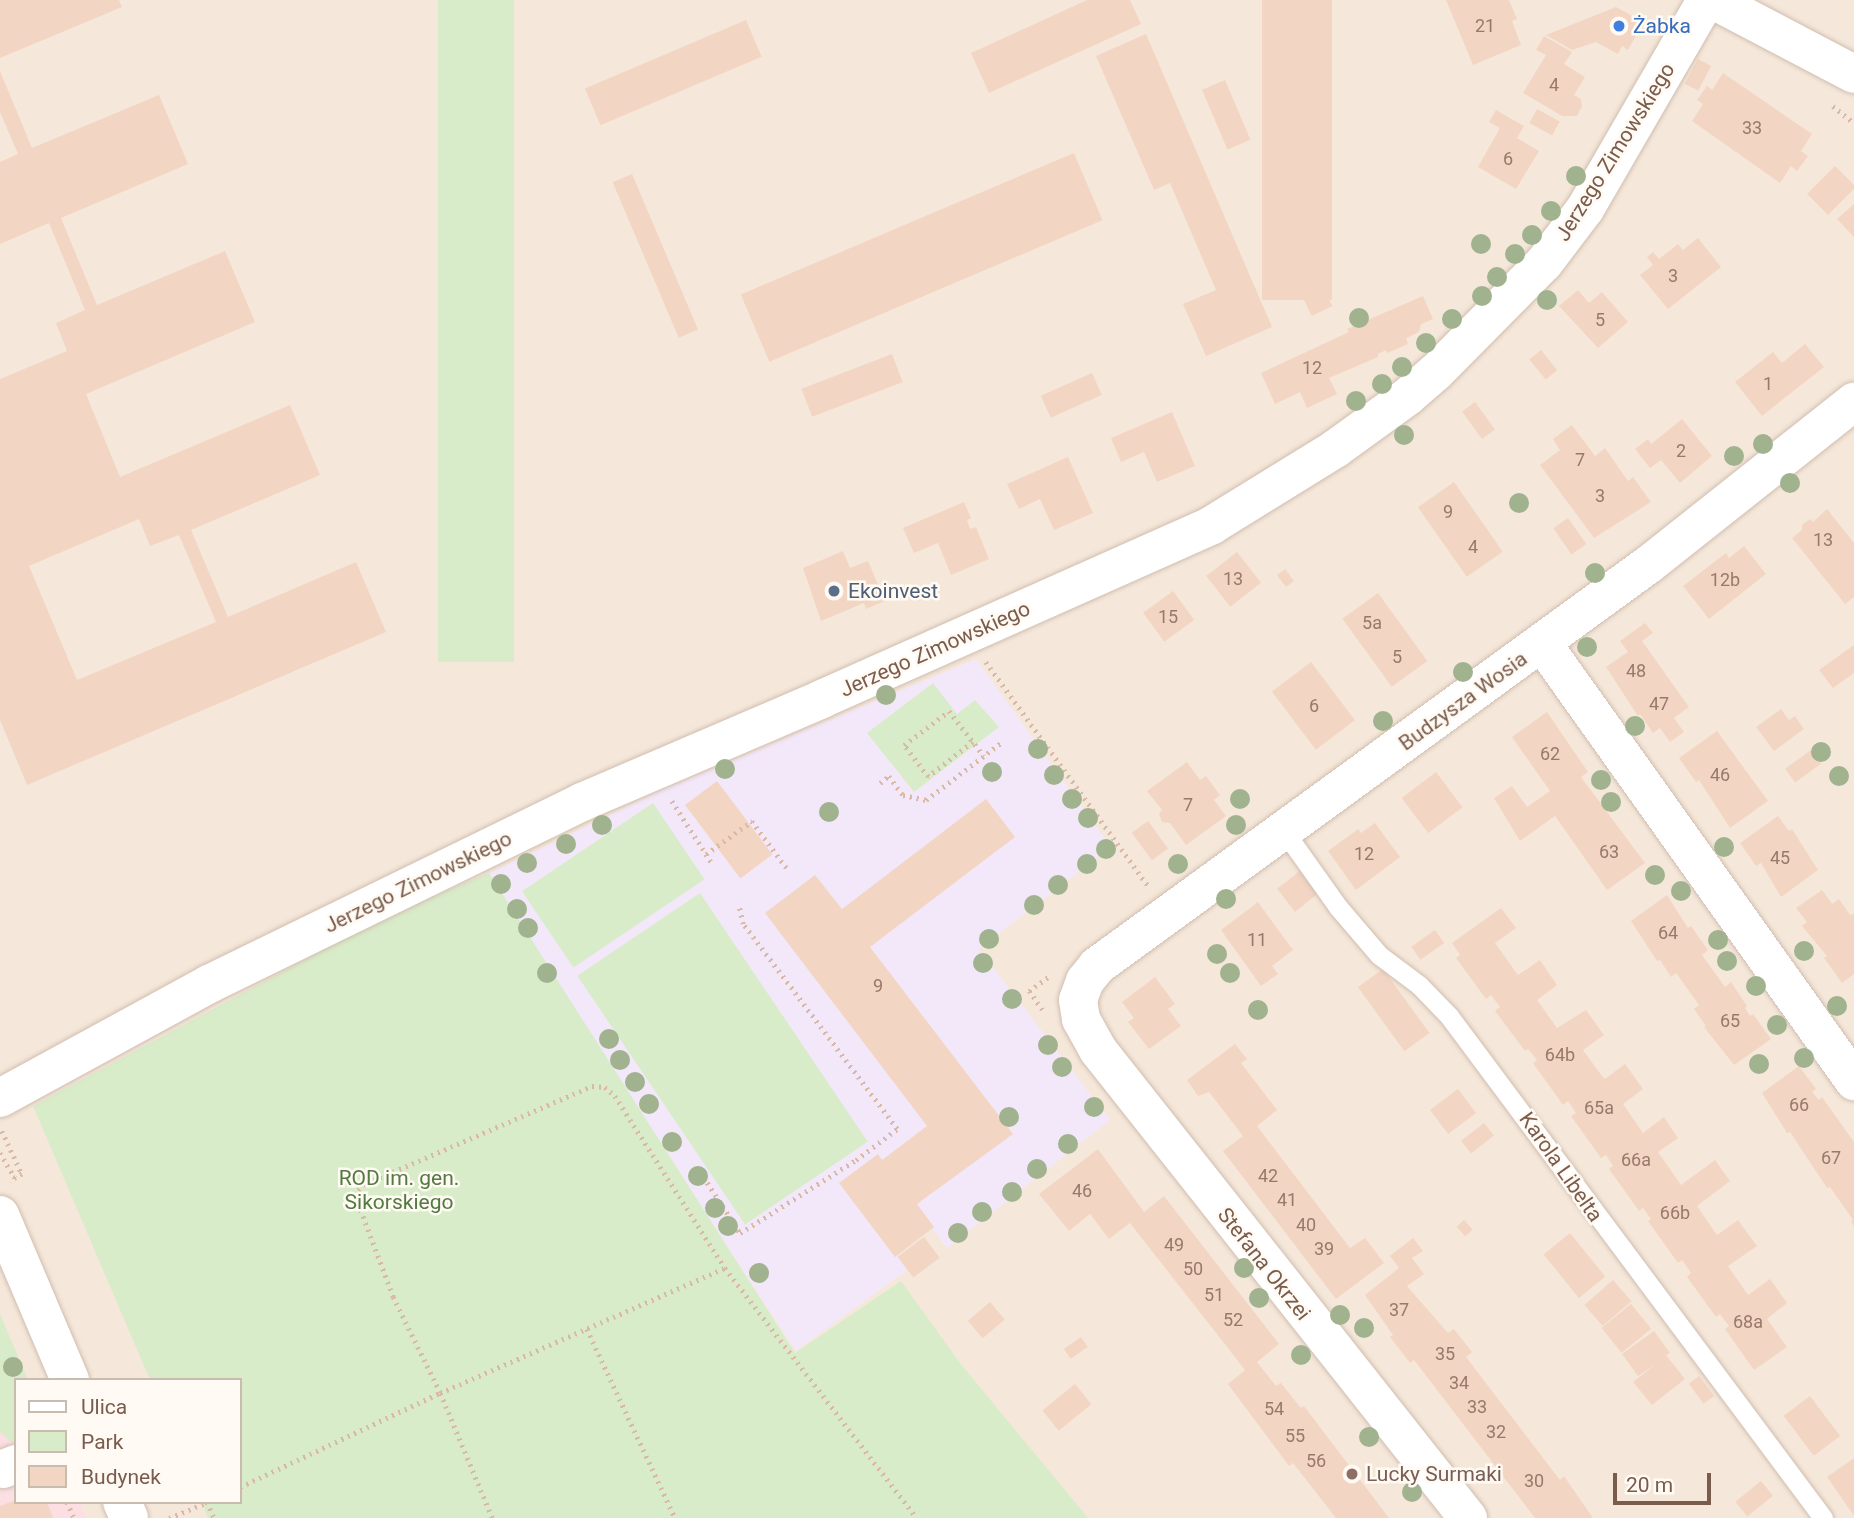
<!DOCTYPE html>
<html>
<head>
<meta charset="utf-8">
<style>
	body { margin:0 }
	#map { position:relative; width:1854px; height:1518px; overflow:hidden; background:#fdf6ec; font-family:Roboto,sans-serif }
	div>[style] { position:absolute }
	.residential>* { inset:0; background:#f5e8da }
	.education>* { inset:0; background:#f3e8fa }
	.medical>* { inset:0; background:#fbdfe3 }
	.green>* { inset:0; background:#d8ecc9; transform-origin:0 0 }
	.building>* { inset:0; background:#f3d5c3; transform-origin:0 0 }
	.path>* { height:4.5px; margin-top:-2.25px; transform-origin:0; background:repeating-linear-gradient(90deg,#d9b8a5 0 2px,transparent 0 7px) }
	.roads { filter:drop-shadow(0 0 2px #d1beb0) drop-shadow(0 0 2px #d1beb0) }
	.lane>* { height:19px; margin:-9.5px; padding:0 9.5px; transform-origin:9.5px; border-radius:9.5px; background:#fff }
	.street>* { height:38px; margin:-19px; padding:0 19px; transform-origin:19px; border-radius:19px; background:#fff }
	.trees>* { width:20px; height:20px; margin:-10px; border-radius:50%; background:#a0b28e }
	.dots>* { width:19px; height:19px; translate:-50% -50%; box-sizing:border-box; border:4px solid #fffaf3; border-radius:50% }
	span { translate:-50% -50%; white-space:nowrap; text-align:center; line-height:1.15; -webkit-text-stroke:5px #fffaf3; paint-order:stroke }
	.number-label { font-size:18px; color:#987a6a }
	.number-label span { -webkit-text-stroke-width:0 }
	.shop-label { font-size:21px; color:#366cbe }
	.left { translate:0 -50%; text-align:left }
	.street-label { font-size:21px; color:#7a5c4d }
	.service-label { font-size:21px; color:#4e5e75 }
	.park-label { font-size:21px; color:#537a41 }
	.education-label { font-size:21px; color:#785e54 }
	.legend { position:absolute; left:14px; top:1378px; width:228px; height:126px; box-sizing:border-box; background:#fffaf3; border:2px solid #cabbb1; margin:0; padding:9px 12px; list-style:none; font-size:21px; color:#7a5c4d }
	.legend li { display:flex; align-items:center; gap:14px; height:35px }
	.legend b { width:35px; border:2px solid #cabbb1 }
	.scale { position:absolute; left:1613px; top:1473px; width:98px; height:32px; box-sizing:border-box; border:4px solid #7a5c4d; border-top:0; padding-left:9px; font-size:21px; line-height:24px; white-space:nowrap; color:#7a5c4d; -webkit-text-stroke:5px #fffaf3; paint-order:stroke }
</style>
</head>
<body>
<div id="map">
	<div class="residential">
		<i style="clip-path:polygon(evenodd,0 0,1854px 0,1854px 1518px,0 1518px,0 0,16px 1380px,240px 1380px,240px 1502px,16px 1502px,16px 1380px)"></i>
	</div>
	<div class="education">
		<i style="clip-path:polygon(976px 659px,1111px 847px,979px 949px,1110px 1120px,947px 1248px,932px 1228px,897px 1255px,907px 1270px,796px 1351px,679px 1174px,489px 873px,664px 789px)"></i>
	</div>
	<div class="medical">
		<i style="clip-path:polygon(0 1314px,28px 1380px,16px 1380px,16px 1502px,80px 1502px,87px 1518px,0 1518px)"></i>
	</div>
	<div class="green">
		<i style="left:438px;top:0;width:76px;height:662px"></i>
		<i style="clip-path:polygon(933px 683px,957px 714px,975px 700px,999px 727px,914px 792px,867px 733px)"></i>
		<i style="left:653px;top:803px;width:92px;height:158px;rotate:56deg"></i>
		<i style="clip-path:polygon(489px 873px,795px 1353px,901px 1281px,960px 1363px,1088px 1518px,208px 1518px,202px 1502px,240px 1502px,240px 1380px,150px 1380px,33px 1106px,386px 916px)"></i>
		<i style="left:700px;top:893px;width:300px;height:148px;rotate:56deg"></i>
		<i style="clip-path:polygon(0 1314px,28px 1380px,16px 1380px,16px 1446px,0 1432px)"></i>
	</div>
	<div class="building">
		<i style="clip-path:polygon(0 0,119px 0,122px 7px,0 58px)"></i>
		<i style="clip-path:polygon(1087px 0,1130px 0,1141px 24px,989px 93px,971px 53px)"></i>
		<i style="left:1262px;top:0;width:70px;height:300px"></i>
		<i style="clip-path:polygon(1446px 0,1509px 0,1517px 19px,1512px 21px,1521px 45px,1473px 65px)"></i>
		<i style="clip-path:polygon(1616px 7px,1638px 19px,1633px 27px,1639px 30px,1628px 50px,1622px 46px,1618px 54px,1596px 42px,1572px 50px,1546px 35px)"></i>
		<i style="left:746px;top:20px;width:40px;height:175px;rotate:67deg"></i>
		<i style="clip-path:polygon(1146px 34px,1272px 327px,1206px 356px,1183px 304px,1216px 290px,1170px 183px,1154px 190px,1096px 56px)"></i>
		<i style="clip-path:polygon(1544px 36px,1572px 52px,1564px 64px,1585px 77px,1574px 95px,1581px 99px,1582px 106px,1577px 116px,1562px 116px,1523px 93px,1546px 55px,1536px 50px)"></i>
		<i style="left:1698px;top:59px;width:15px;height:28px;rotate:28deg"></i>
		<i style="clip-path:polygon(evenodd,0 71px,32px 148px,159px 95px,188px 164px,61px 218px,97px 305px,225px 251px,255px 322px,86px 394px,120px 477px,290px 405px,320px 475px,191px 530px,228px 617px,356px 562px,386px 632px,27px 785px,0 720px,0 379px,67px 351px,56px 323px,85px 310px,49px 223px,0 244px,0 162px,18px 154px,0 112px,0 71px,139px 519px,150px 546px,179px 535px,216px 622px,77px 680px,29px 566px,139px 519px)"></i>
		<i style="clip-path:polygon(1723px 73px,1812px 134px,1801px 151px,1808px 156px,1797px 171px,1791px 166px,1780px 183px,1692px 121px,1703px 104px,1697px 100px,1707px 86px,1712px 90px)"></i>
		<i style="left:1225px;top:80px;width:65px;height:25px;rotate:67deg"></i>
		<i style="left:1537px;top:109px;width:26px;height:16px;rotate:29deg"></i>
		<i style="clip-path:polygon(1496px 110px,1524px 126px,1517px 138px,1539px 151px,1516px 189px,1478px 167px,1500px 128px,1489px 122px)"></i>
		<i style="left:1074px;top:153px;width:73px;height:362px;rotate:67deg"></i>
		<i style="clip-path:polygon(1835px 166px,1854px 185px,1854px 189px,1828px 215px,1807px 194px)"></i>
		<i style="left:632px;top:174px;width:169px;height:21px;rotate:67deg"></i>
		<i style="clip-path:polygon(1854px 204px,1854px 237px,1837px 219px)"></i>
		<i style="left:1293px;top:225px;width:90px;height:23px;rotate:64deg"></i>
		<i style="clip-path:polygon(1698px 238px,1721px 267px,1668px 309px,1640px 275px,1653px 265px,1647px 257px,1653px 252px,1659px 259px,1678px 244px,1683px 250px)"></i>
		<i style="clip-path:polygon(1578px 290px,1589px 303px,1602px 292px,1628px 322px,1598px 348px,1559px 306px)"></i>
		<i style="clip-path:polygon(1423px 296px,1433px 319px,1421px 324px,1419px 332px,1406px 338px,1408px 344px,1387px 353px,1386px 350px,1378px 354px,1378px 357px,1329px 378px,1337px 394px,1307px 408px,1300px 392px,1275px 404px,1261px 373px,1349px 332px,1347px 329px)"></i>
		<i style="clip-path:polygon(1805px 344px,1824px 367px,1762px 416px,1735px 382px,1773px 352px,1782px 363px)"></i>
		<i style="left:1541px;top:350px;width:26px;height:15px;rotate:51deg"></i>
		<i style="left:892px;top:354px;width:30px;height:97px;rotate:69deg"></i>
		<i style="left:1092px;top:373px;width:24px;height:56px;rotate:66deg"></i>
		<i style="left:1475px;top:402px;width:34px;height:16px;rotate:54deg"></i>
		<i style="clip-path:polygon(1172px 412px,1195px 466px,1157px 482px,1144px 452px,1121px 462px,1111px 438px)"></i>
		<i style="clip-path:polygon(1682px 419px,1712px 456px,1680px 483px,1661px 460px,1650px 468px,1635px 449px,1648px 439px,1651px 444px)"></i>
		<i style="clip-path:polygon(1572px 425px,1595px 456px,1605px 448px,1628px 481px,1633px 477px,1651px 502px,1594px 538px,1540px 465px,1560px 450px,1553px 439px)"></i>
		<i style="clip-path:polygon(1068px 457px,1093px 513px,1054px 530px,1040px 499px,1019px 509px,1007px 484px)"></i>
		<i style="left:1454px;top:482px;width:85px;height:44px;rotate:55deg"></i>
		<i style="clip-path:polygon(964px 502px,971px 518px,967px 520px,970px 529px,976px 527px,989px 559px,951px 575px,938px 543px,914px 553px,903px 528px)"></i>
		<i style="clip-path:polygon(1827px 509px,1854px 543px,1854px 597px,1845px 604px,1792px 538px,1802px 530px,1802px 525px,1810px 519px,1813px 522px)"></i>
		<i style="left:1568px;top:518px;width:32px;height:18px;rotate:55deg"></i>
		<i style="clip-path:polygon(1744px 546px,1766px 574px,1709px 619px,1683px 586px,1726px 553px,1729px 558px)"></i>
		<i style="clip-path:polygon(843px 551px,850px 568px,868px 561px,885px 601px,866px 609px,864px 603px,821px 621px,803px 568px)"></i>
		<i style="left:1237px;top:552px;width:39px;height:39px;rotate:52deg"></i>
		<i style="left:1285px;top:569px;width:15px;height:10px;rotate:53deg"></i>
		<i style="left:1173px;top:591px;width:36px;height:37px;rotate:54deg"></i>
		<i style="left:1378px;top:593px;width:84px;height:44px;rotate:54deg"></i>
		<i style="clip-path:polygon(1645px 623px,1653px 633px,1642px 641px,1689px 707px,1674px 718px,1684px 732px,1670px 742px,1660px 728px,1653px 733px,1640px 714px,1638px 716px,1606px 667px,1628px 652px,1620px 641px)"></i>
		<i style="clip-path:polygon(1854px 645px,1854px 673px,1833px 688px,1819px 670px)"></i>
		<i style="left:1311px;top:662px;width:73px;height:49px;rotate:53deg"></i>
		<i style="clip-path:polygon(1781px 709px,1789px 720px,1795px 716px,1804px 729px,1774px 751px,1756px 727px)"></i>
		<i style="clip-path:polygon(1547px 712px,1588px 772px,1581px 777px,1645px 863px,1607px 890px,1555px 816px,1520px 841px,1494px 798px,1512px 786px,1527px 807px,1550px 791px,1512px 737px)"></i>
		<i style="clip-path:polygon(1717px 731px,1768px 801px,1730px 828px,1699px 780px,1696px 782px,1679px 758px)"></i>
		<i style="left:1811px;top:750px;width:17px;height:32px;rotate:54deg"></i>
		<i style="clip-path:polygon(1187px 762px,1200px 780px,1206px 776px,1220px 795px,1214px 800px,1226px 816px,1186px 845px,1170px 823px,1162px 822px,1159px 814px,1162px 810px,1147px 791px)"></i>
		<i style="left:1436px;top:772px;width:44px;height:43px;rotate:53deg"></i>
		<i style="left:717px;top:781px;width:92px;height:40px;rotate:53deg"></i>
		<i style="clip-path:polygon(986px 799px,1015px 837px,870px 947px,1013px 1134px,917px 1204px,934px 1227px,895px 1257px,839px 1183px,878px 1154px,882px 1160px,927px 1126px,765px 913px,815px 875px,842px 909px)"></i>
		<i style="clip-path:polygon(1778px 816px,1789px 831px,1792px 829px,1818px 870px,1781px 897px,1761px 863px,1756px 866px,1740px 843px)"></i>
		<i style="left:1148px;top:821px;width:34px;height:20px;rotate:54deg"></i>
		<i style="clip-path:polygon(1375px 823px,1400px 857px,1356px 890px,1328px 851px,1358px 829px,1361px 833px)"></i>
		<i style="left:1300px;top:871px;width:29px;height:29px;rotate:52deg"></i>
		<i style="clip-path:polygon(1822px 890px,1832px 904px,1839px 899px,1850px 915px,1854px 914px,1854px 974px,1842px 983px,1824px 958px,1827px 956px,1802px 926px,1807px 922px,1796px 908px)"></i>
		<i style="clip-path:polygon(1667px 895px,1688px 928px,1691px 926px,1708px 950px,1702px 955px,1725px 987px,1731px 982px,1747px 1006px,1745px 1008px,1750px 1016px,1753px 1014px,1771px 1039px,1734px 1065px,1704px 1027px,1706px 1026px,1694px 1009px,1699px 1005px,1676px 973px,1671px 977px,1660px 960px,1657px 961px,1631px 921px)"></i>
		<i style="clip-path:polygon(1258px 902px,1293px 950px,1272px 966px,1278px 974px,1261px 986px,1221px 930px)"></i>
		<i style="clip-path:polygon(1501px 908px,1516px 928px,1495px 943px,1518px 975px,1540px 960px,1557px 985px,1537px 1000px,1557px 1028px,1586px 1010px,1604px 1035px,1583px 1050px,1602px 1076px,1605px 1079px,1625px 1064px,1643px 1089px,1623px 1104px,1643px 1133px,1664px 1117px,1678px 1138px,1658px 1152px,1681px 1185px,1715px 1160px,1730px 1181px,1697px 1206px,1717px 1235px,1738px 1220px,1757px 1246px,1728px 1266px,1748px 1295px,1770px 1279px,1787px 1303px,1767px 1319px,1787px 1347px,1754px 1370px,1725px 1329px,1729px 1326px,1720px 1314px,1716px 1317px,1687px 1277px,1691px 1273px,1682px 1260px,1678px 1263px,1648px 1221px,1651px 1219px,1643px 1208px,1639px 1211px,1609px 1169px,1613px 1166px,1606px 1155px,1601px 1158px,1571px 1116px,1576px 1113px,1568px 1101px,1563px 1105px,1533px 1063px,1537px 1060px,1528px 1049px,1525px 1051px,1495px 1011px,1500px 1007px,1491px 995px,1486px 999px,1456px 958px,1460px 955px,1452px 943px)"></i>
		<i style="left:1435px;top:930px;width:16px;height:29px;rotate:55deg"></i>
		<i style="left:1383px;top:969px;width:79px;height:31px;rotate:54deg"></i>
		<i style="clip-path:polygon(1155px 977px,1175px 1004px,1168px 1009px,1181px 1026px,1149px 1049px,1128px 1022px,1134px 1018px,1122px 1002px)"></i>
		<i style="clip-path:polygon(1235px 1044px,1247px 1059px,1241px 1063px,1277px 1110px,1257px 1126px,1350px 1248px,1365px 1238px,1384px 1263px,1336px 1299px,1223px 1151px,1243px 1136px,1209px 1092px,1198px 1096px,1187px 1080px)"></i>
		<i style="clip-path:polygon(1799px 1066px,1816px 1089px,1812px 1092px,1819px 1100px,1822px 1097px,1854px 1142px,1854px 1226px,1851px 1222px,1853px 1220px,1830px 1187px,1827px 1188px,1790px 1132px,1787px 1133px,1762px 1093px)"></i>
		<i style="left:1458px;top:1089px;width:30px;height:35px;rotate:53deg"></i>
		<i style="left:1484px;top:1123px;width:16px;height:29px;rotate:52deg"></i>
		<i style="clip-path:polygon(1098px 1149px,1144px 1212px,1164px 1196px,1279px 1344px,1257px 1362px,1276px 1386px,1281px 1383px,1301px 1408px,1304px 1406px,1389px 1518px,1336px 1518px,1293px 1463px,1289px 1466px,1228px 1384px,1245px 1370px,1130px 1223px,1109px 1239px,1090px 1214px,1069px 1231px,1039px 1194px)"></i>
		<i style="left:1464px;top:1220px;width:13px;height:10px;rotate:48deg"></i>
		<i style="left:1570px;top:1233px;width:56px;height:34px;rotate:51deg"></i>
		<i style="left:924px;top:1237px;width:26px;height:33px;rotate:53deg"></i>
		<i style="clip-path:polygon(1413px 1238px,1423px 1251px,1412px 1258px,1424px 1274px,1407px 1286px,1448px 1333px,1454px 1329px,1472px 1352px,1466px 1357px,1560px 1480px,1564px 1476px,1593px 1518px,1535px 1518px,1414px 1360px,1410px 1363px,1390px 1337px,1393px 1335px,1365px 1295px,1399px 1268px,1390px 1256px)"></i>
		<i style="left:1613px;top:1280px;width:28px;height:38px;rotate:49deg"></i>
		<i style="left:990px;top:1302px;width:23px;height:29px;rotate:50deg"></i>
		<i style="left:1631px;top:1304px;width:32px;height:38px;rotate:51deg"></i>
		<i style="clip-path:polygon(1654px 1331px,1670px 1353px,1666px 1355px,1685px 1379px,1652px 1405px,1633px 1382px,1656px 1364px,1638px 1376px,1622px 1354px)"></i>
		<i style="left:1081px;top:1337px;width:12px;height:21px;rotate:55deg"></i>
		<i style="left:1699px;top:1376px;width:25px;height:13px;rotate:53deg"></i>
		<i style="left:1075px;top:1384px;width:26px;height:42px;rotate:51deg"></i>
		<i style="left:1810px;top:1396px;width:50px;height:33px;rotate:53deg"></i>
		<i style="clip-path:polygon(1854px 1458px,1854px 1516px,1827px 1477px)"></i>
		<i style="left:1761px;top:1481px;width:19px;height:33px;rotate:51deg"></i>
		<i style="clip-path:polygon(16px 1500px,16px 1502px,47px 1502px,53px 1518px,0 1518px,0 1506px)"></i>
	</div>
	<div class="path">
		<i style="left:1833px;top:106px;width:27px;rotate:39deg"></i>
		<i style="left:986px;top:662px;width:278px;rotate:54.1deg"></i>
		<i style="left:973px;top:742px;width:57px;rotate:142.1deg"></i>
		<i style="left:928px;top:777px;width:40px;rotate:-127deg"></i>
		<i style="left:904px;top:745px;width:56px;rotate:-37.1deg"></i>
		<i style="left:949px;top:711px;width:57px;rotate:52.1deg"></i>
		<i style="left:880px;top:783px;width:11px;rotate:-38deg"></i>
		<i style="left:889px;top:776px;width:24px;rotate:54deg"></i>
		<i style="left:903px;top:795px;width:24px;rotate:12deg"></i>
		<i style="left:926px;top:800px;width:96px;rotate:-37.3deg"></i>
		<i style="left:672px;top:801px;width:63px;rotate:57.3deg"></i>
		<i style="left:706px;top:854px;width:57px;rotate:-35.7deg"></i>
		<i style="left:752px;top:821px;width:61px;rotate:53.7deg"></i>
		<i style="left:706px;top:854px;width:13px;rotate:58deg"></i>
		<i style="left:1042px;top:1010px;width:23px;rotate:-124deg"></i>
		<i style="left:1029px;top:991px;width:24px;rotate:-36deg"></i>
		<i style="left:2px;top:1131px;width:47px;rotate:65.1deg"></i>
		<i style="left:22px;top:1174px;width:14px;rotate:150deg"></i>
		<i style="left:0;top:1153px;width:29px;rotate:59deg"></i>
		<i style="left:700px;top:1171px;width:74px;rotate:57.2deg"></i>
		<i style="left:740px;top:1233px;width:137px;rotate:-32.2deg"></i>
		<i style="left:856px;top:1160px;width:51px;rotate:-37.1deg"></i>
		<i style="left:897px;top:1129px;width:256px;rotate:-126.9deg"></i>
		<i style="left:743px;top:924px;width:18px;rotate:-103deg"></i>
		<i style="left:587px;top:1329px;width:208px;rotate:65deg"></i>
		<i style="left:240px;top:1487px;width:221px;rotate:-25.2deg"></i>
		<i style="left:440px;top:1393px;width:311px;rotate:-23.7deg"></i>
		<i style="left:725px;top:1268px;width:315px;rotate:52.5deg"></i>
		<i style="left:67px;top:1502px;width:17px;rotate:66deg"></i>
		<i style="left:207px;top:1502px;width:17px;rotate:66deg"></i>
		<i style="left:169px;top:1518px;width:42px;rotate:-22.3deg"></i>
		<i style="left:492px;top:1518px;width:135px;rotate:-112.6deg"></i>
		<i style="left:440px;top:1393px;width:107px;rotate:-116.1deg"></i>
		<i style="left:393px;top:1297px;width:99px;rotate:-110.6deg"></i>
		<i style="left:358px;top:1204px;width:14px;rotate:-90deg"></i>
		<i style="left:358px;top:1190px;width:11px;rotate:-38deg"></i>
		<i style="left:367px;top:1183px;width:245px;rotate:-23.3deg"></i>
		<i style="left:592px;top:1086px;width:13px;rotate:4deg"></i>
		<i style="left:605px;top:1087px;width:13px;rotate:42deg"></i>
		<i style="left:615px;top:1096px;width:204px;rotate:57.4deg"></i>
	</div>
	<div class="roads">
		<div class="lane">
			<i style="left:1284px;top:831px;width:93px;rotate:54.6deg"></i>
			<i style="left:1338px;top:907px;width:63px;rotate:49.5deg"></i>
			<i style="left:1379px;top:955px;width:50px;rotate:36.9deg"></i>
			<i style="left:1419px;top:985px;width:43px;rotate:45.9deg"></i>
			<i style="left:1449px;top:1016px;width:626px;rotate:53.31deg"></i>
		</div>
		<div class="street">
			<i style="left:1713px;top:0;width:159px;rotate:27.7deg"></i>
			<i style="left:1542px;top:643px;width:538px;rotate:54.54deg"></i>
			<i style="left:0;top:1098px;width:238px;rotate:-28.6deg"></i>
			<i style="left:209px;top:984px;width:415px;rotate:-26deg"></i>
			<i style="left:582px;top:802px;width:261px;rotate:-23.2deg"></i>
			<i style="left:822px;top:699px;width:427px;rotate:-24deg"></i>
			<i style="left:1212px;top:525px;width:145px;rotate:-31.7deg"></i>
			<i style="left:1335px;top:449px;width:89px;rotate:-35.8deg"></i>
			<i style="left:1407px;top:397px;width:38px;rotate:-41deg"></i>
			<i style="left:1436px;top:372px;width:153px;rotate:-45.3deg"></i>
			<i style="left:1544px;top:263px;width:68px;rotate:-52.8deg"></i>
			<i style="left:1585px;top:209px;width:241px;rotate:-59.9deg"></i>
			<i style="left:0;top:1215px;width:179px;rotate:67deg"></i>
			<i style="left:3px;top:1469px;width:14px;rotate:-21deg"></i>
			<i style="left:122px;top:1502px;width:17px;rotate:66deg"></i>
			<i style="left:1468px;top:1518px;width:597px;rotate:-128.33deg"></i>
			<i style="left:1098px;top:1050px;width:35px;rotate:-119deg"></i>
			<i style="left:1081px;top:1019px;width:19px;rotate:-99deg"></i>
			<i style="left:1078px;top:1000px;width:20px;rotate:-70deg"></i>
			<i style="left:1085px;top:981px;width:19px;rotate:-51deg"></i>
			<i style="left:1097px;top:966px;width:681px;rotate:-36.05deg"></i>
			<i style="left:1648px;top:565px;width:263px;rotate:-38.4deg"></i>
		</div>
	</div>
	<div class="trees">
		<i style="left:1576px;top:176px"></i>
		<i style="left:1551px;top:211px"></i>
		<i style="left:1532px;top:235px"></i>
		<i style="left:1481px;top:244px"></i>
		<i style="left:1515px;top:254px"></i>
		<i style="left:1497px;top:277px"></i>
		<i style="left:1482px;top:296px"></i>
		<i style="left:1547px;top:300px"></i>
		<i style="left:1359px;top:318px"></i>
		<i style="left:1452px;top:319px"></i>
		<i style="left:1426px;top:343px"></i>
		<i style="left:1402px;top:367px"></i>
		<i style="left:1382px;top:384px"></i>
		<i style="left:1356px;top:401px"></i>
		<i style="left:1404px;top:435px"></i>
		<i style="left:1763px;top:444px"></i>
		<i style="left:1734px;top:456px"></i>
		<i style="left:1790px;top:483px"></i>
		<i style="left:1519px;top:503px"></i>
		<i style="left:1595px;top:573px"></i>
		<i style="left:1587px;top:647px"></i>
		<i style="left:1463px;top:672px"></i>
		<i style="left:886px;top:695px"></i>
		<i style="left:1383px;top:721px"></i>
		<i style="left:1635px;top:726px"></i>
		<i style="left:1038px;top:749px"></i>
		<i style="left:1821px;top:752px"></i>
		<i style="left:725px;top:769px"></i>
		<i style="left:992px;top:772px"></i>
		<i style="left:1054px;top:775px"></i>
		<i style="left:1839px;top:776px"></i>
		<i style="left:1601px;top:780px"></i>
		<i style="left:1072px;top:799px"></i>
		<i style="left:1240px;top:799px"></i>
		<i style="left:1611px;top:802px"></i>
		<i style="left:829px;top:812px"></i>
		<i style="left:1088px;top:818px"></i>
		<i style="left:602px;top:825px"></i>
		<i style="left:1236px;top:825px"></i>
		<i style="left:566px;top:844px"></i>
		<i style="left:1724px;top:847px"></i>
		<i style="left:1106px;top:849px"></i>
		<i style="left:527px;top:863px"></i>
		<i style="left:1087px;top:864px"></i>
		<i style="left:1178px;top:864px"></i>
		<i style="left:1655px;top:875px"></i>
		<i style="left:501px;top:884px"></i>
		<i style="left:1058px;top:885px"></i>
		<i style="left:1681px;top:891px"></i>
		<i style="left:1226px;top:899px"></i>
		<i style="left:1034px;top:905px"></i>
		<i style="left:517px;top:909px"></i>
		<i style="left:528px;top:928px"></i>
		<i style="left:989px;top:939px"></i>
		<i style="left:1718px;top:940px"></i>
		<i style="left:1804px;top:951px"></i>
		<i style="left:1217px;top:954px"></i>
		<i style="left:1727px;top:961px"></i>
		<i style="left:983px;top:963px"></i>
		<i style="left:547px;top:973px"></i>
		<i style="left:1230px;top:973px"></i>
		<i style="left:1756px;top:986px"></i>
		<i style="left:1012px;top:999px"></i>
		<i style="left:1837px;top:1006px"></i>
		<i style="left:1258px;top:1010px"></i>
		<i style="left:1777px;top:1025px"></i>
		<i style="left:609px;top:1039px"></i>
		<i style="left:1048px;top:1045px"></i>
		<i style="left:1804px;top:1058px"></i>
		<i style="left:620px;top:1060px"></i>
		<i style="left:1759px;top:1064px"></i>
		<i style="left:1062px;top:1067px"></i>
		<i style="left:635px;top:1082px"></i>
		<i style="left:649px;top:1104px"></i>
		<i style="left:1094px;top:1107px"></i>
		<i style="left:1009px;top:1117px"></i>
		<i style="left:672px;top:1142px"></i>
		<i style="left:1068px;top:1144px"></i>
		<i style="left:1037px;top:1169px"></i>
		<i style="left:698px;top:1176px"></i>
		<i style="left:1012px;top:1192px"></i>
		<i style="left:715px;top:1208px"></i>
		<i style="left:982px;top:1212px"></i>
		<i style="left:728px;top:1226px"></i>
		<i style="left:958px;top:1233px"></i>
		<i style="left:1244px;top:1268px"></i>
		<i style="left:759px;top:1273px"></i>
		<i style="left:1259px;top:1298px"></i>
		<i style="left:1340px;top:1315px"></i>
		<i style="left:1364px;top:1328px"></i>
		<i style="left:1301px;top:1355px"></i>
		<i style="left:13px;top:1367px"></i>
		<i style="left:1369px;top:1437px"></i>
		<i style="left:1412px;top:1492px"></i>
	</div>
	<div class="dots">
		<i style="left:1619px;top:26px;background:#3f7fe0"></i>
		<i style="left:834px;top:591px;background:#5c6f8a"></i>
		<i style="left:1352px;top:1474px;background:#8d6e63"></i>
	</div>
	<div class="number-label">
		<span style="left:1485px;top:26px">21</span>
		<span style="left:1554px;top:85px">4</span>
		<span style="left:1752px;top:128px">33</span>
		<span style="left:1508px;top:159px">6</span>
		<span style="left:1673px;top:276px">3</span>
		<span style="left:1600px;top:320px">5</span>
		<span style="left:1312px;top:368px">12</span>
		<span style="left:1768px;top:384px">1</span>
		<span style="left:1681px;top:451px">2</span>
		<span style="left:1580px;top:460px">7</span>
		<span style="left:1600px;top:496px">3</span>
		<span style="left:1448px;top:512px">9</span>
		<span style="left:1823px;top:540px">13</span>
		<span style="left:1473px;top:547px">4</span>
		<span style="left:1233px;top:579px">13</span>
		<span style="left:1725px;top:580px">12b</span>
		<span style="left:1168px;top:617px">15</span>
		<span style="left:1372px;top:623px">5a</span>
		<span style="left:1397px;top:657px">5</span>
		<span style="left:1636px;top:671px">48</span>
		<span style="left:1659px;top:704px">47</span>
		<span style="left:1314px;top:706px">6</span>
		<span style="left:1550px;top:754px">62</span>
		<span style="left:1720px;top:775px">46</span>
		<span style="left:1188px;top:805px">7</span>
		<span style="left:1609px;top:852px">63</span>
		<span style="left:1364px;top:854px">12</span>
		<span style="left:1780px;top:858px">45</span>
		<span style="left:1668px;top:933px">64</span>
		<span style="left:1257px;top:940px">11</span>
		<span style="left:878px;top:986px">9</span>
		<span style="left:1730px;top:1021px">65</span>
		<span style="left:1560px;top:1055px">64b</span>
		<span style="left:1799px;top:1105px">66</span>
		<span style="left:1599px;top:1108px">65a</span>
		<span style="left:1831px;top:1158px">67</span>
		<span style="left:1636px;top:1160px">66a</span>
		<span style="left:1268px;top:1176px">42</span>
		<span style="left:1082px;top:1191px">46</span>
		<span style="left:1287px;top:1200px">41</span>
		<span style="left:1675px;top:1213px">66b</span>
		<span style="left:1306px;top:1225px">40</span>
		<span style="left:1174px;top:1245px">49</span>
		<span style="left:1324px;top:1249px">39</span>
		<span style="left:1193px;top:1269px">50</span>
		<span style="left:1214px;top:1295px">51</span>
		<span style="left:1399px;top:1310px">37</span>
		<span style="left:1233px;top:1320px">52</span>
		<span style="left:1748px;top:1322px">68a</span>
		<span style="left:1445px;top:1354px">35</span>
		<span style="left:1459px;top:1383px">34</span>
		<span style="left:1477px;top:1407px">33</span>
		<span style="left:1274px;top:1409px">54</span>
		<span style="left:1496px;top:1432px">32</span>
		<span style="left:1295px;top:1436px">55</span>
		<span style="left:1316px;top:1461px">56</span>
		<span style="left:1534px;top:1481px">30</span>
	</div>
	<div class="shop-label">
		<span class="left" style="left:1633px;top:26px">Żabka</span>
	</div>
	<div class="street-label">
		<span style="left:1615px;top:152px;rotate:-58deg">Jerzego Zimowskiego</span>
		<span style="left:935px;top:649px;rotate:-24deg">Jerzego Zimowskiego</span>
		<span style="left:1463px;top:701px;rotate:-36deg">Budzysza Wosia</span>
		<span style="left:418px;top:882px;rotate:-26deg">Jerzego Zimowskiego</span>
		<span style="left:1561px;top:1167px;rotate:55deg">Karola Libelta</span>
		<span style="left:1264px;top:1264px;rotate:52deg">Stefana Okrzei</span>
	</div>
	<div class="service-label">
		<span class="left" style="left:848px;top:591px">Ekoinvest</span>
	</div>
	<div class="park-label">
		<span style="left:399px;top:1190px">ROD im. gen.<br>Sikorskiego</span>
	</div>
	<div class="education-label">
		<span class="left" style="left:1366px;top:1474px">Lucky Surmaki</span>
	</div>
	<ul class="legend">
	<li><b style="height:9px;background:#fff"></b>Ulica</li>
	<li><b style="height:19px;background:#d8ecc9"></b>Park</li>
	<li><b style="height:19px;background:#f3d5c3"></b>Budynek</li>
	</ul>
	<div class="scale">20 m</div>
</div>
</body>
</html>
